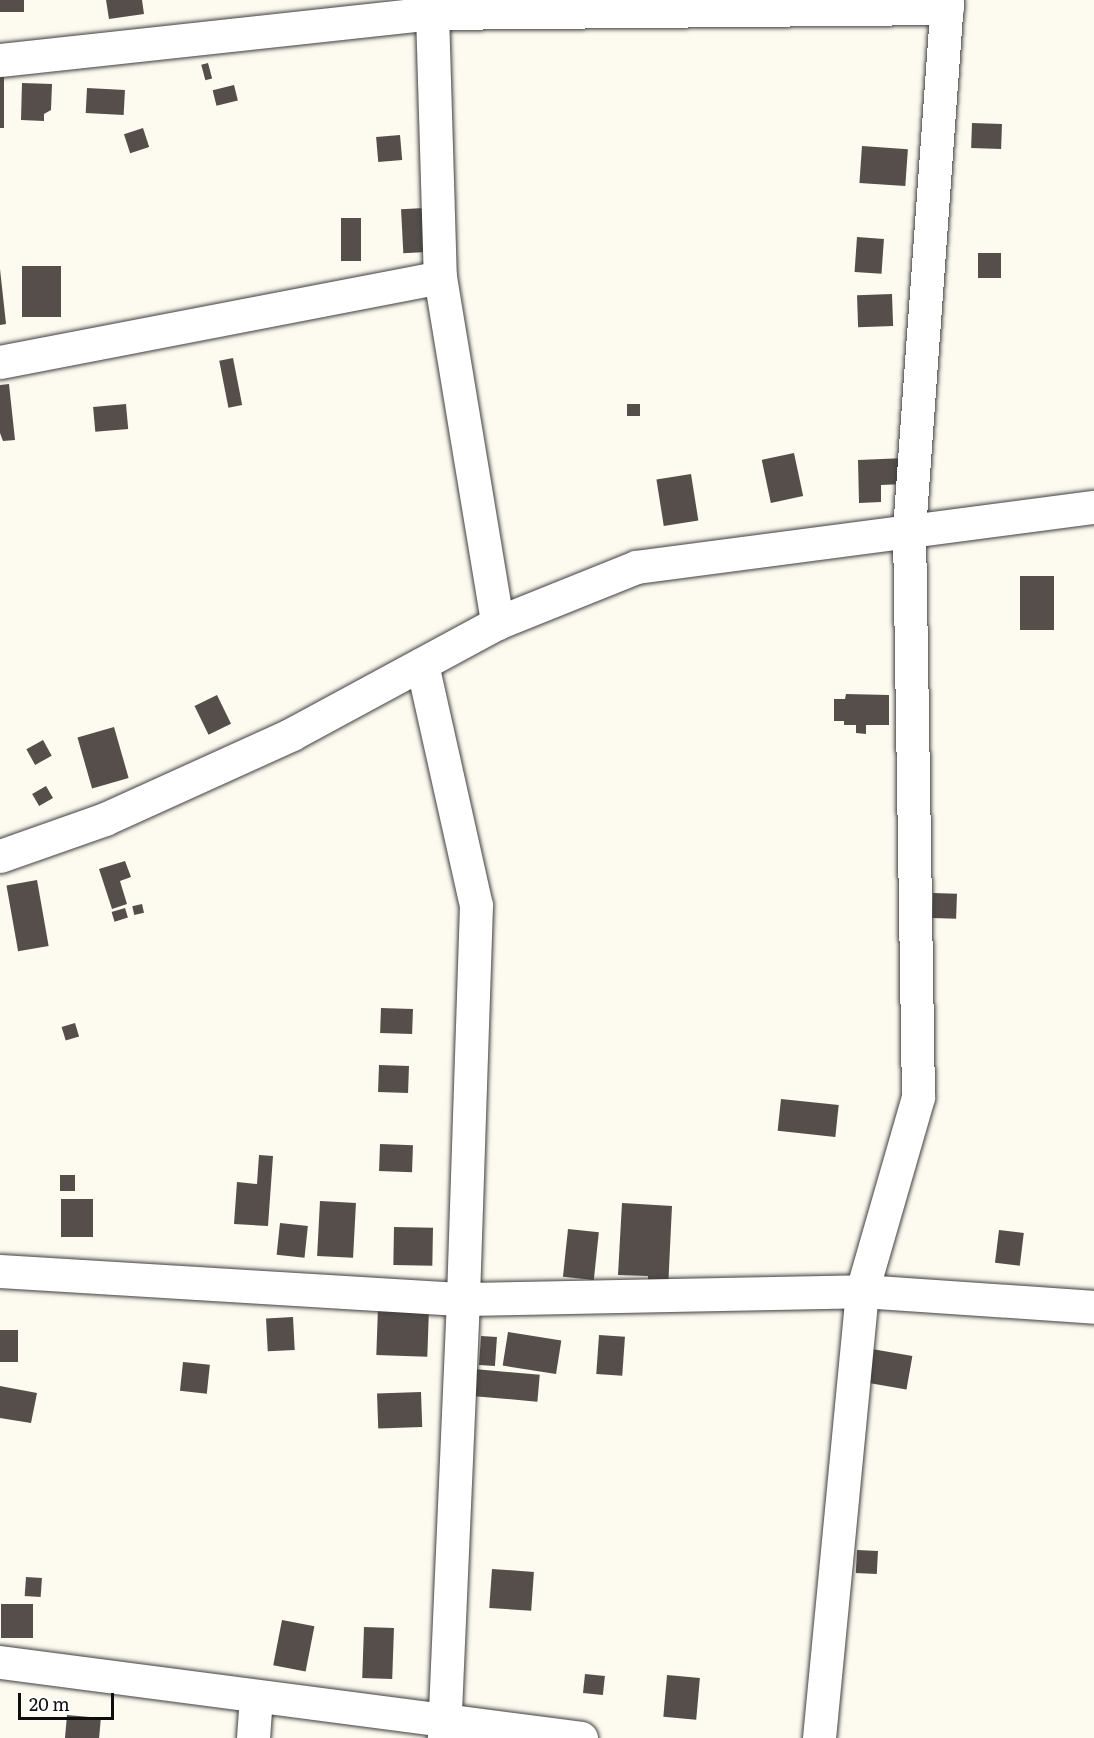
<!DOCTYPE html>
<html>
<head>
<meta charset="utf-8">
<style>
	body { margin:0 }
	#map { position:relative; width:1094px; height:1738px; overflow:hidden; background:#fdfaf0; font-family:Literata,serif }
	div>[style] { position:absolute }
	.building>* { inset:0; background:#554e4b; transform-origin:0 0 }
	.roads { filter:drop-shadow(0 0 2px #404040) drop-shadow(0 0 2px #404040) }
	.minor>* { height:33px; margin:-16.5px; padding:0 16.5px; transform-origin:16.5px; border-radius:16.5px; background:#fff }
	span { translate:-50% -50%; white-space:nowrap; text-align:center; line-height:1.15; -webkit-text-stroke:6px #fff; paint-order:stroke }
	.scale { position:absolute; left:18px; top:1693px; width:96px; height:27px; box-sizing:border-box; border:3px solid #0d0d0d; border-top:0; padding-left:8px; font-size:18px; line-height:21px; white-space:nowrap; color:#0d0d0d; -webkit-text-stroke:4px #fff; paint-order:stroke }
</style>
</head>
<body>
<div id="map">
	<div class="building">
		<i style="left:0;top:0;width:24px;height:12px"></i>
		<i style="clip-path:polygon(106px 0,142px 0,144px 14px,109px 19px)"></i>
		<i style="left:208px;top:63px;width:16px;height:7px;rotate:75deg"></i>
		<i style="left:0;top:72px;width:4px;height:56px"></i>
		<i style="clip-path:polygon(22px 83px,52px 84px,51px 110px,44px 114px,44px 121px,21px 120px)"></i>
		<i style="left:234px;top:85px;width:16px;height:22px;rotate:76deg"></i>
		<i style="left:87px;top:88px;width:38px;height:25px;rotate:3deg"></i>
		<i style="left:972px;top:123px;width:30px;height:25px;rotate:2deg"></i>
		<i style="left:143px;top:128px;width:20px;height:20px;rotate:72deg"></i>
		<i style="left:400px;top:135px;width:25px;height:24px;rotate:85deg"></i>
		<i style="left:862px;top:146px;width:46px;height:37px;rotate:4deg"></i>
		<i style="left:424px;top:208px;width:44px;height:23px;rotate:87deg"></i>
		<i style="left:341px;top:218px;width:20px;height:43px"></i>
		<i style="left:857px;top:237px;width:27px;height:35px;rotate:4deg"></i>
		<i style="left:978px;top:253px;width:23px;height:25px"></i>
		<i style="left:22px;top:266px;width:39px;height:51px"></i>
		<i style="clip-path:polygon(0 269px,6px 324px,0 325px)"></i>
		<i style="left:892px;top:294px;width:32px;height:35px;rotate:88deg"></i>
		<i style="left:233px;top:358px;width:48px;height:14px;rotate:79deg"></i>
		<i style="clip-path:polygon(9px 384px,15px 440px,3px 441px,0 433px,0 385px)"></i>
		<i style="left:126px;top:404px;width:25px;height:33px;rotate:85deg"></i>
		<i style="left:627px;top:404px;width:13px;height:12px"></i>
		<i style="left:794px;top:453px;width:44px;height:33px;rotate:78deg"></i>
		<i style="clip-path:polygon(905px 458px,905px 484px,881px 485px,881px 502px,859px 503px,858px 460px)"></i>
		<i style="left:691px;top:474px;width:47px;height:35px;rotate:81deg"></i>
		<i style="left:1020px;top:576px;width:34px;height:54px"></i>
		<i style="clip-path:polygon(846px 694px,889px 695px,889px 725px,866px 725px,866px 734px,856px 733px,856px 725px,844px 725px,844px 721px,834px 721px,834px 699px,845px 699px)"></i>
		<i style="left:217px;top:695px;width:32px;height:25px;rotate:64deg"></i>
		<i style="left:114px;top:727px;width:53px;height:38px;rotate:74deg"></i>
		<i style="left:43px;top:740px;width:18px;height:19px;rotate:61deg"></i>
		<i style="left:46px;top:786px;width:14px;height:16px;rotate:60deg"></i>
		<i style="clip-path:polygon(125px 861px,131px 877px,120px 881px,127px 904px,112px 909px,99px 869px)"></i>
		<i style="left:37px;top:880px;width:67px;height:31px;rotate:80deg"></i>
		<i style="left:933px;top:893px;width:24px;height:25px;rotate:2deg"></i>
		<i style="left:142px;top:904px;width:9px;height:10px;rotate:77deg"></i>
		<i style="left:125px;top:908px;width:10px;height:14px;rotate:73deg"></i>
		<i style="left:381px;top:1008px;width:32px;height:25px;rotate:2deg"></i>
		<i style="left:75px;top:1023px;width:14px;height:14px;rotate:73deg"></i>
		<i style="left:379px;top:1065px;width:30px;height:27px;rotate:2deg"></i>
		<i style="left:781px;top:1099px;width:58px;height:32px;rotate:6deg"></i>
		<i style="left:380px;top:1144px;width:33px;height:27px;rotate:2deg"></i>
		<i style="clip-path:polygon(259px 1155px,273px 1156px,268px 1226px,234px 1224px,237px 1182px,257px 1184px)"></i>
		<i style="left:60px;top:1175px;width:15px;height:16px"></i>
		<i style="left:61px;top:1199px;width:32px;height:38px"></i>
		<i style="left:320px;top:1201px;width:36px;height:55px;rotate:3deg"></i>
		<i style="clip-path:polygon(622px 1203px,672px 1206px,668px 1290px,648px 1289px,648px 1276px,618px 1275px)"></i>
		<i style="left:280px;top:1223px;width:28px;height:32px;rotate:6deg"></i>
		<i style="left:394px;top:1227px;width:39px;height:38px;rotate:1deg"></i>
		<i style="left:568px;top:1229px;width:31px;height:48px;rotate:6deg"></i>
		<i style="left:999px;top:1230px;width:25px;height:33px;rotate:7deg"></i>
		<i style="left:378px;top:1307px;width:51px;height:48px;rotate:2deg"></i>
		<i style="left:293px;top:1317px;width:33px;height:27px;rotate:87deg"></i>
		<i style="left:0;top:1330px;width:18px;height:32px"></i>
		<i style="left:508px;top:1332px;width:54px;height:34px;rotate:9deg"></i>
		<i style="left:599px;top:1335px;width:26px;height:39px;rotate:4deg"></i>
		<i style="left:481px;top:1336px;width:16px;height:29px;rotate:4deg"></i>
		<i style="left:872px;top:1349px;width:41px;height:34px;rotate:10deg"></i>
		<i style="left:183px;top:1362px;width:27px;height:29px;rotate:6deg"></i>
		<i style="left:474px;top:1369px;width:66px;height:27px;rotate:5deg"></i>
		<i style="clip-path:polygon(0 1386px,37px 1393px,31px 1423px,0 1418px)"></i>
		<i style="left:421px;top:1392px;width:35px;height:44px;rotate:88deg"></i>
		<i style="left:857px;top:1550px;width:21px;height:23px;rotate:3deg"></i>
		<i style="left:492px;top:1569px;width:42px;height:39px;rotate:4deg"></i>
		<i style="left:26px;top:1577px;width:16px;height:19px;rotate:4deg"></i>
		<i style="left:1px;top:1604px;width:32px;height:34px"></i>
		<i style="left:282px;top:1620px;width:33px;height:46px;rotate:11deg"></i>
		<i style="left:364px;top:1627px;width:30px;height:51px;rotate:2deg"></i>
		<i style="left:585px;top:1674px;width:20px;height:19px;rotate:6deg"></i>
		<i style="left:667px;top:1675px;width:33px;height:42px;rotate:5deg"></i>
		<i style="left:67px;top:1715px;width:34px;height:23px;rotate:5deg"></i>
	</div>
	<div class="roads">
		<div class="minor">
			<i style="left:432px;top:13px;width:264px;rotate:88.3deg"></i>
			<i style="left:440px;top:277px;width:351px;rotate:80.6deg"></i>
			<i style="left:0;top:60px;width:435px;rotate:-6.2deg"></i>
			<i style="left:432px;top:13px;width:515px;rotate:-0.56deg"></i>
			<i style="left:0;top:362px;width:448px;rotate:-10.9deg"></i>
			<i style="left:422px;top:664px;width:247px;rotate:77.4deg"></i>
			<i style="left:476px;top:905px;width:394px;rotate:91.9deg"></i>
			<i style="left:463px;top:1299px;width:439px;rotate:92.5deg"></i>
			<i style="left:0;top:856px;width:111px;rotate:-19.4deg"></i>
			<i style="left:105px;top:819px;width:205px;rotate:-24.4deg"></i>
			<i style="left:292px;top:734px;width:233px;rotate:-28.4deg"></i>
			<i style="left:497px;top:623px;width:150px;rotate:-21.9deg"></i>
			<i style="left:636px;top:567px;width:462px;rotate:-7.5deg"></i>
			<i style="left:0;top:1271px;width:464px;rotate:3.5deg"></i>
			<i style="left:463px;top:1299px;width:399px;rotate:-1.1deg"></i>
			<i style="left:862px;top:1291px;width:233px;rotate:3.9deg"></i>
			<i style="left:0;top:1662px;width:586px;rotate:7.45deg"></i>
			<i style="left:253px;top:1738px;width:42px;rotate:-85.9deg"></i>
			<i style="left:819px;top:1738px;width:449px;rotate:-84.5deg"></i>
			<i style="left:862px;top:1291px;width:202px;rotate:-73.9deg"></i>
			<i style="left:918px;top:1097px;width:567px;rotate:-90.91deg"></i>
			<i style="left:909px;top:530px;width:531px;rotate:-85.9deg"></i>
		</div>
	</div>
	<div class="scale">20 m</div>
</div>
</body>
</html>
